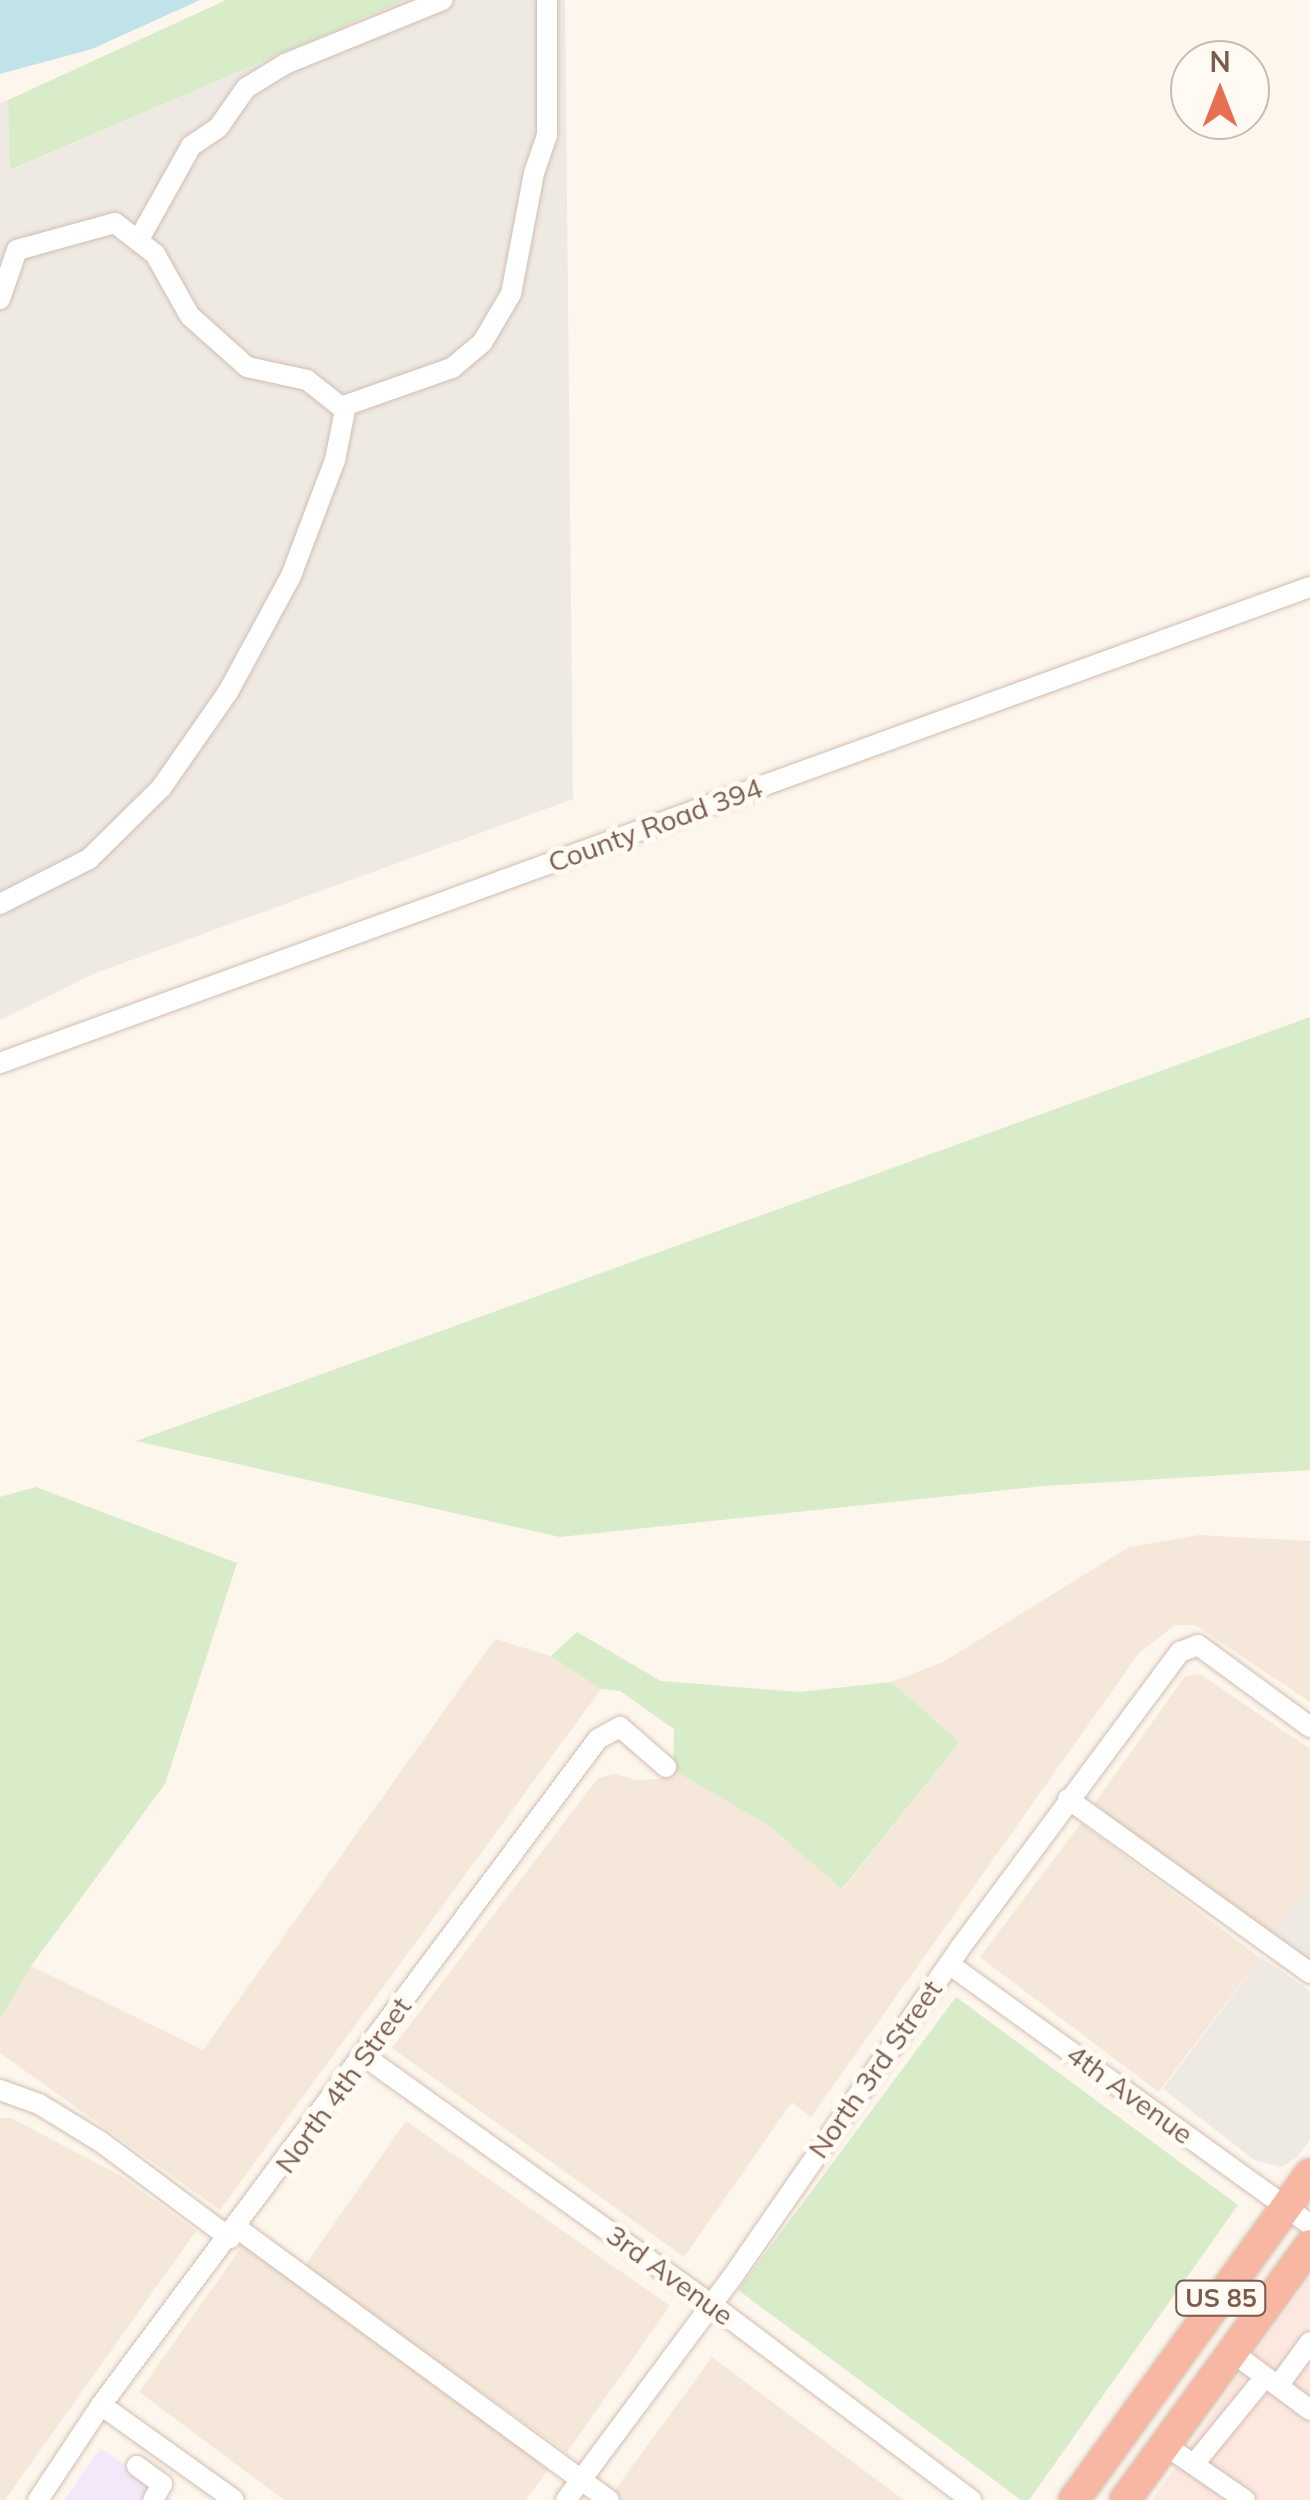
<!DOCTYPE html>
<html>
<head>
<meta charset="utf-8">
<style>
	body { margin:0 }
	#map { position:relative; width:1310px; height:2500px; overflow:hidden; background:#fdf6ec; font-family:Mulish,sans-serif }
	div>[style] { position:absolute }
	.residential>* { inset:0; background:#f5e8da; transform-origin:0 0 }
	.commercial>* { inset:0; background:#fde8e0 }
	.industrial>* { inset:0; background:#efe9e4 }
	.education>* { inset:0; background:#f3e8fa }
	.green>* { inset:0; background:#d8ecc9 }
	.water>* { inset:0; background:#bfe3e8 }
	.roads { filter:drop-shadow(0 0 2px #d1beb0) drop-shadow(0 0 2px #d1beb0) }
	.minor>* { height:20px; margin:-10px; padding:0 10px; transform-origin:10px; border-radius:10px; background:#fff }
	.highway>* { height:30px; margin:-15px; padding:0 15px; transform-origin:15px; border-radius:15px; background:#f7b7a3 }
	span { translate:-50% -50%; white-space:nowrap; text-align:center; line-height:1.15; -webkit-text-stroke:10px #fffaf3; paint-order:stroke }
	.shield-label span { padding:2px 8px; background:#fffaf3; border:2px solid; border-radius:8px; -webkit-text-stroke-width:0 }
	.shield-label { font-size:25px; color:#7a5c4d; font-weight:700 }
	.street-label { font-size:28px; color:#7a5c4d }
	.north { position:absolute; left:1170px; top:40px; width:100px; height:100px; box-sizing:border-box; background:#fffaf3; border:2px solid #cabbb1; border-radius:50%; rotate:0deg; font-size:28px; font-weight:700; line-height:40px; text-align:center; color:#7a5c4d }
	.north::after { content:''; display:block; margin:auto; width:35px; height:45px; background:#e76f51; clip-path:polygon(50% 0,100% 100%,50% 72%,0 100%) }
</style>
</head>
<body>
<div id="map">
	<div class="residential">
		<i style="clip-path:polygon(1199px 1535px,1310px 1541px,1310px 1702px,1195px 1625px,1175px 1625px,1139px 1653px,811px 2117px,792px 2102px,684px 2257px,392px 2048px,598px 1778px,614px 1774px,636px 1780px,660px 1779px,673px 1770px,768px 1825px,843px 1889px,960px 1742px,891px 1682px,943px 1662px,1129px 1547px)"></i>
		<i style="clip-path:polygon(495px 1639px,551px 1656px,601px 1689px,220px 2210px,0 2053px,0 2020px,31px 1966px,203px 2050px)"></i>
		<i style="clip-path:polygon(1200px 1674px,1310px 1749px,1310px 1885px,1272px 1937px,1094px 1804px,1185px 1676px)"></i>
		<i style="left:1081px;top:1823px;width:224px;height:168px;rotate:37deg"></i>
		<i style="clip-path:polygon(0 2118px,11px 2118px,121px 2176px,196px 2231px,5px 2500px,0 2500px)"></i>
		<i style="left:406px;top:2121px;width:322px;height:179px;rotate:35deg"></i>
		<i style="clip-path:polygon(243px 2245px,549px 2468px,526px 2500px,284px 2500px,139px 2392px)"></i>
		<i style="clip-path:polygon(712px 2357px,904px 2500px,621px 2500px,612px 2494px)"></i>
	</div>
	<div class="commercial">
		<i style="clip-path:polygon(1310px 2278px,1310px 2500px,1152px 2500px,1238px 2377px)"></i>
	</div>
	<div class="industrial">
		<i style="clip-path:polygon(405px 0,565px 0,573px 799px,93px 974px,0 1020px,0 103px,8px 100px,11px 170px)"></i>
		<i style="clip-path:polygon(1310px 1885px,1310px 1964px,1272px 1937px)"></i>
		<i style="clip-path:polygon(1261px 1957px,1310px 1991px,1310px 2139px,1297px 2157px,1281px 2167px,1254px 2160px,1163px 2089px)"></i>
	</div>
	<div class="education">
		<i style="clip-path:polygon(101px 2448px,172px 2500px,64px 2500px)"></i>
	</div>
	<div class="green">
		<i style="clip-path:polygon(226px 0,405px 0,10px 170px,8px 100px)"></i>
		<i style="clip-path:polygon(1310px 1017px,1310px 1470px,1044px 1486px,560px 1537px,136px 1441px)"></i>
		<i style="clip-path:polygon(36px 1487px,237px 1563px,165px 1784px,31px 1966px,0 2020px,0 1497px)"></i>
		<i style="clip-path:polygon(577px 1632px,661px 1681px,800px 1692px,891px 1682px,960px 1742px,842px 1889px,768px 1825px,673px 1770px,674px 1729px,620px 1691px,601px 1689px,551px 1656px)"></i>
		<i style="clip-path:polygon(956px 1997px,1238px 2205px,1029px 2500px,1021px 2500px,738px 2290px)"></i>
	</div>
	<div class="water">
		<i style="clip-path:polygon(0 0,200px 0,92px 49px,0 74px)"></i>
	</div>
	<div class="roads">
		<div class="minor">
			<i style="left:138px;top:241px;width:109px;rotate:-60.8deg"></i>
			<i style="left:191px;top:146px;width:32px;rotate:-34deg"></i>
			<i style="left:218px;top:128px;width:49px;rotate:-55deg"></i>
			<i style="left:246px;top:88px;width:46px;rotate:-31.6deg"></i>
			<i style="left:285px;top:64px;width:170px;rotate:-22.1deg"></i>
			<i style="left:0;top:299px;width:52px;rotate:-70.9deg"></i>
			<i style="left:17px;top:250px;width:102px;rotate:-15.4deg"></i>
			<i style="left:115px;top:223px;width:51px;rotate:37.8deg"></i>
			<i style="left:155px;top:254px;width:71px;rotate:60.6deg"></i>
			<i style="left:190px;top:316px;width:76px;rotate:41.8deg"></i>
			<i style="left:247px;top:367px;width:61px;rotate:12.2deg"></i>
			<i style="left:307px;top:380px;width:48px;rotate:38.3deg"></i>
			<i style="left:345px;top:410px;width:51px;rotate:101.3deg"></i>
			<i style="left:335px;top:460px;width:124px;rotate:110.8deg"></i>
			<i style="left:291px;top:576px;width:132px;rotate:118.5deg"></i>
			<i style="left:228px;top:692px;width:117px;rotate:124.9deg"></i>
			<i style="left:161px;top:788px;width:101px;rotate:135.4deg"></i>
			<i style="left:89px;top:859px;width:100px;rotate:153.2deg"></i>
			<i style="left:341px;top:407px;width:118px;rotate:-19.4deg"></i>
			<i style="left:452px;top:368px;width:39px;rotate:-40deg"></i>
			<i style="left:482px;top:343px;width:57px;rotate:-59.4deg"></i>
			<i style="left:511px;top:294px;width:123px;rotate:-79.2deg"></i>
			<i style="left:534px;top:173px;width:40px;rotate:-71.1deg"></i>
			<i style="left:547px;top:135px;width:135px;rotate:-90deg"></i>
			<i style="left:0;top:1063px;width:1394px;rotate:-19.97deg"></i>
			<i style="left:1068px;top:1799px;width:298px;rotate:35.7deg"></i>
			<i style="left:949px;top:1964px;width:445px;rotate:35.8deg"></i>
			<i style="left:364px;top:2056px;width:427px;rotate:35.6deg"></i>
			<i style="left:711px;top:2304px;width:326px;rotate:37deg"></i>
			<i style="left:0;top:2090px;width:41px;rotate:19.7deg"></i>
			<i style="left:39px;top:2104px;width:73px;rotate:31.5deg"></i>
			<i style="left:101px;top:2142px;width:161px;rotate:36.7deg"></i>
			<i style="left:237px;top:2228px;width:461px;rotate:36.2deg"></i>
			<i style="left:1232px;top:2352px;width:97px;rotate:36.6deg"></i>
			<i style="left:1278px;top:2386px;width:54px;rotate:-54deg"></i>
			<i style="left:101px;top:2405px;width:163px;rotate:35.5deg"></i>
			<i style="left:1165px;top:2445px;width:97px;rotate:34.5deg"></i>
			<i style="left:1194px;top:2464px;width:112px;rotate:-50.8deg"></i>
			<i style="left:137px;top:2466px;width:31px;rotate:36deg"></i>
			<i style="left:162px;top:2484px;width:18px;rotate:119deg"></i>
			<i style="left:38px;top:2500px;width:114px;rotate:-56.4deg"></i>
			<i style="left:101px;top:2405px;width:831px;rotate:-53.27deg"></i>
			<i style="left:598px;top:1739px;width:25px;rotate:-29deg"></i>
			<i style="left:620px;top:1727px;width:61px;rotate:41deg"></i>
			<i style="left:566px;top:2500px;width:279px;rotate:-53.3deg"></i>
			<i style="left:733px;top:2276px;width:399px;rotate:-55.3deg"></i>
			<i style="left:960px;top:1948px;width:369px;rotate:-53.4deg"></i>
			<i style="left:1180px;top:1652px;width:19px;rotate:-21deg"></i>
			<i style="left:1198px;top:1645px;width:139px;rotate:36.2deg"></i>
		</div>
		<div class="highway">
			<i style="left:1074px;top:2500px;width:402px;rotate:-54.1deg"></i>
			<i style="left:1125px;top:2500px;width:315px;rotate:-54deg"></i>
		</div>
	</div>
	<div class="shield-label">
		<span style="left:1221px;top:2298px">US 85</span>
	</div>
	<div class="street-label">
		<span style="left:655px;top:825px;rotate:-20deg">County Road 394</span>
		<span style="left:875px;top:2069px;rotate:-55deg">North 3rd Street</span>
		<span style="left:343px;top:2085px;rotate:-54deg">North 4th Street</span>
		<span style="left:1130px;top:2094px;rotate:36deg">4th Avenue</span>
		<span style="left:670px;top:2275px;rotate:36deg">3rd Avenue</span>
	</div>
	<div class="north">N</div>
</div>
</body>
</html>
